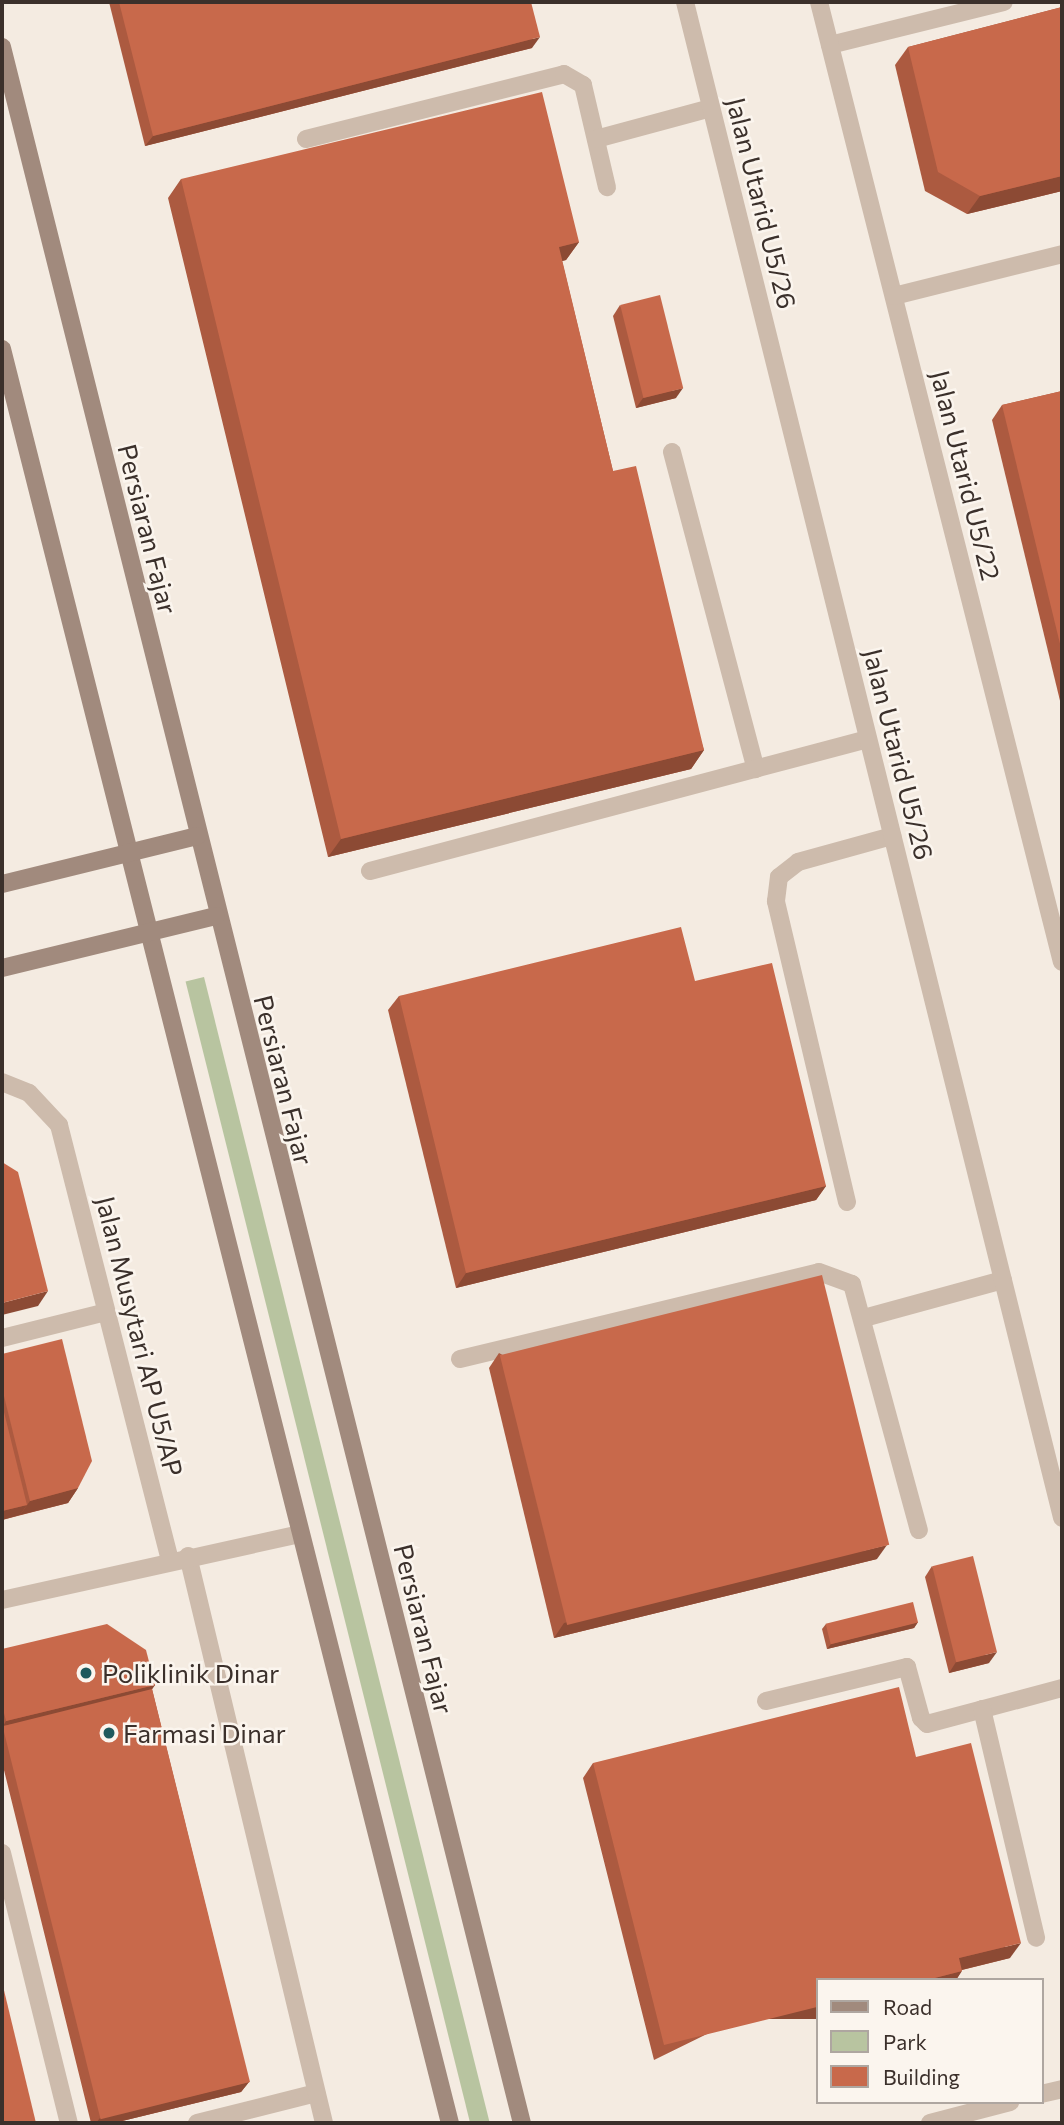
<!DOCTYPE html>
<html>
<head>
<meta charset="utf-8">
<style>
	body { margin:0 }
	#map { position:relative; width:1064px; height:2125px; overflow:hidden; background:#f4ebe1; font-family:Commissioner,sans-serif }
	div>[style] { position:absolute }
	.green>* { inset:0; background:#b8c4a0; transform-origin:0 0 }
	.lane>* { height:18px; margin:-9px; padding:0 9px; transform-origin:9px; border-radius:9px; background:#cdbbac }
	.street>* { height:18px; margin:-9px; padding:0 9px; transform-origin:9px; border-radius:9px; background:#cdbbac }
	.secondary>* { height:18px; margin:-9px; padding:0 9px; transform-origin:9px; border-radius:9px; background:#a18a7d }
	.wall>* { inset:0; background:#ac5a40 }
	.shaded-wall>* { inset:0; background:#8c4a34; transform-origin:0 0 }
	.building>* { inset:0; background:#c8694b; transform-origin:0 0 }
	.dots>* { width:19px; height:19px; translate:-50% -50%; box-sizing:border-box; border:4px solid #fbf5ee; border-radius:50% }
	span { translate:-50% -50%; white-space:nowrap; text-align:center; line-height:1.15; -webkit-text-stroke:5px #fbf5ee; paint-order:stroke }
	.street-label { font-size:26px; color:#3b302b }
	.poi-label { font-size:26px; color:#3b302b }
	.left { translate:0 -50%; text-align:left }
	.frame { position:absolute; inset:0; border:4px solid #3b302b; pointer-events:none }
	.legend { position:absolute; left:816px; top:1978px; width:228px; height:126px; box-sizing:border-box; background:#fbf5ee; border:2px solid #aea6a0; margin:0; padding:9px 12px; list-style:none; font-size:21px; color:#3b302b }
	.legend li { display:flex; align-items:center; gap:14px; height:35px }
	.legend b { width:35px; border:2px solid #aea6a0 }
</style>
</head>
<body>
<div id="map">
	<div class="green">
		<i style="left:204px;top:977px;width:1183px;height:19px;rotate:76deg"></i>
	</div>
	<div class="lane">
		<i style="left:830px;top:45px;width:179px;rotate:-13.9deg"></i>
		<i style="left:306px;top:139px;width:266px;rotate:-14.1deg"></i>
		<i style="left:564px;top:74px;width:22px;rotate:30deg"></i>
		<i style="left:583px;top:85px;width:105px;rotate:76.8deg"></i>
		<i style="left:596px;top:139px;width:119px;rotate:-15.1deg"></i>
		<i style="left:672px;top:452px;width:328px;rotate:75.2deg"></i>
		<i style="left:370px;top:871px;width:515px;rotate:-14.85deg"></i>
		<i style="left:847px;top:1202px;width:309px;rotate:-103.3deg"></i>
		<i style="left:776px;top:901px;width:24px;rotate:-83deg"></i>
		<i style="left:779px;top:877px;width:24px;rotate:-38deg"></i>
		<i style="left:798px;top:862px;width:98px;rotate:-15.5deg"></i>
		<i style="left:864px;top:1318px;width:144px;rotate:-15.3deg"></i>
		<i style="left:2px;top:1338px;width:107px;rotate:-14deg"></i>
		<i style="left:460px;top:1359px;width:369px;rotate:-13.6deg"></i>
		<i style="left:819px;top:1272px;width:35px;rotate:20deg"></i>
		<i style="left:852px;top:1284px;width:255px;rotate:74.8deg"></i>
		<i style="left:766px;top:1701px;width:145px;rotate:-13.6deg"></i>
		<i style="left:907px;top:1667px;width:53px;rotate:74.6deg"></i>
		<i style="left:921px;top:1718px;width:8px;rotate:45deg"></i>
		<i style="left:927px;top:1724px;width:140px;rotate:-14.9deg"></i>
		<i style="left:982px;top:1709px;width:235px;rotate:76.7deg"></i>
		<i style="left:2px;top:1853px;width:278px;rotate:76.1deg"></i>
		<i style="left:1041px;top:2094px;width:22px;rotate:-13deg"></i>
		<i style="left:197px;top:2123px;width:123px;rotate:-14.1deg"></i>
		<i style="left:930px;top:2123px;width:83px;rotate:-14.7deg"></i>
	</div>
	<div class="street">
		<i style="left:685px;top:2px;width:1562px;rotate:76.03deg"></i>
		<i style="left:819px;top:2px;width:990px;rotate:75.8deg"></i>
		<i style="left:894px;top:296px;width:173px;rotate:-14deg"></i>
		<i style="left:2px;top:1082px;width:29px;rotate:22deg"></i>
		<i style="left:29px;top:1093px;width:44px;rotate:46.8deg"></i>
		<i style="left:59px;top:1125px;width:449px;rotate:75.7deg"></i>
		<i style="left:188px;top:1556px;width:583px;rotate:76.51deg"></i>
		<i style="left:2px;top:1600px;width:304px;rotate:-12.5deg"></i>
	</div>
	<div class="secondary">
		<i style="left:2px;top:47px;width:2140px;rotate:75.94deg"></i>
		<i style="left:2px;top:349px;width:1830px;rotate:75.83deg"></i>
		<i style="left:2px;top:884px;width:201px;rotate:-13.8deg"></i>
		<i style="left:2px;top:968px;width:220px;rotate:-13.7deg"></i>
	</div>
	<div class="wall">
		<i style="clip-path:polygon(109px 2px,531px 2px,532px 48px,145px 146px)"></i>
		<i style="clip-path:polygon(1062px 7px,1062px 191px,967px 214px,925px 191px,895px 65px,908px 47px)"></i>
		<i style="clip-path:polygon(181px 179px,579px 242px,566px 260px,562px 261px,613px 471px,704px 750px,691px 769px,328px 857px,168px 198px)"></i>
		<i style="clip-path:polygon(620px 305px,676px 398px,636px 408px,613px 316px)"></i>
		<i style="clip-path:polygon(1062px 391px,1062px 709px,992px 420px,1002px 405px)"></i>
		<i style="clip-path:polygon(695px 981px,826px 1186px,816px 1200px,456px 1288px,388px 1010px,399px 996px)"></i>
		<i style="clip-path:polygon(499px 1353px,877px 1559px,554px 1638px,489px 1368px)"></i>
		<i style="clip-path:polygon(2px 1354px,78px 1488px,68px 1503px,2px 1520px)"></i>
		<i style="clip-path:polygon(932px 1566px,989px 1663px,949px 1673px,925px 1577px)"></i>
		<i style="clip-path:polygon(918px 1622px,914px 1628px,827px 1649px,822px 1629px,826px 1624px)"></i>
		<i style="clip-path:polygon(2px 1649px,155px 1685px,152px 1689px,249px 2082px,241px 2092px,114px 2123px,91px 2123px,2px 1762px)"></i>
		<i style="clip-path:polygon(916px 1757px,1010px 1958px,962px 1970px,956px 1980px,817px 1980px,654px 2060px,583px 1778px,593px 1763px)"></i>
	</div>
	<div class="shaded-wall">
		<i style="clip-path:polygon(540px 37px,532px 48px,145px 146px,153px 136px)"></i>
		<i style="clip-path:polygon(1062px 176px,1062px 191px,967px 214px,980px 196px)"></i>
		<i style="clip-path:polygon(579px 242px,566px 260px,546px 265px,559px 247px)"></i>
		<i style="clip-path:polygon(683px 388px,676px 398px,636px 408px,643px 398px)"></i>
		<i style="clip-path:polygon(704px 750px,691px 769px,328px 857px,341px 839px)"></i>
		<i style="clip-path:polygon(826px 1186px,816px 1200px,456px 1288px,466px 1273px)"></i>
		<i style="clip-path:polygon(48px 1291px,38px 1306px,2px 1315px,2px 1303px)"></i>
		<i style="clip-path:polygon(78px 1488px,68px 1503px,20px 1515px,30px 1501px)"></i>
		<i style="clip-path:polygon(27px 1505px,20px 1515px,2px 1520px,2px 1511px)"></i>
		<i style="clip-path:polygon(887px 1545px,877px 1559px,554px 1638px,564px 1623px)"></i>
		<i style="clip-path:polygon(918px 1622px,914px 1628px,827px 1649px,831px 1644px)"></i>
		<i style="clip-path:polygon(997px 1652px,989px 1663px,949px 1673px,956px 1662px)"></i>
		<i style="clip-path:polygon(155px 1685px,145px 1699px,3px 1726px,6px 1721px)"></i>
		<i style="clip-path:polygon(1021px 1943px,1010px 1958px,949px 1973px,959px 1958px)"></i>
		<i style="clip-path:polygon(962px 1971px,956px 1980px,927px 1980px)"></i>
		<i style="left:817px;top:2007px;width:12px;height:158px;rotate:90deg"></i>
		<i style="clip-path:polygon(249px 2082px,241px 2092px,114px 2123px,96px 2123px,100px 2118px)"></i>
	</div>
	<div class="building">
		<i style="clip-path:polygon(119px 2px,531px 2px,540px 37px,153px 136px)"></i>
		<i style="clip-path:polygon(1062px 7px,1062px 176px,980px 196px,938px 172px,908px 47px)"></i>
		<i style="clip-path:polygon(542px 92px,579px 242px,559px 247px,613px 471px,636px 466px,704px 750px,341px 839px,181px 179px)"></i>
		<i style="left:660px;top:295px;width:96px;height:41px;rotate:76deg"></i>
		<i style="clip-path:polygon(1062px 391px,1062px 652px,1002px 405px)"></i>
		<i style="clip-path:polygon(681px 927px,695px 981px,772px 963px,826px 1186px,466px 1273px,399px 996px)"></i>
		<i style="clip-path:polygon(2px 1162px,18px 1172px,48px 1291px,2px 1303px)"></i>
		<i style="left:822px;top:1275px;width:278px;height:332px;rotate:76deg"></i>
		<i style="clip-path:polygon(62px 1339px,92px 1461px,78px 1488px,30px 1501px,2px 1388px,2px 1354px)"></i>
		<i style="clip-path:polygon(2px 1404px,27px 1505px,2px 1511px)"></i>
		<i style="left:973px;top:1556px;width:99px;height:42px;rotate:76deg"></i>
		<i style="left:913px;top:1602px;width:21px;height:90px;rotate:76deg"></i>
		<i style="clip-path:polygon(107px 1624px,146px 1650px,155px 1685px,6px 1721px,2px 1705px,2px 1649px)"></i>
		<i style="clip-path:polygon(899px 1687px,916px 1757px,971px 1743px,1021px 1943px,959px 1958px,962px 1971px,927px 1980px,817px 1980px,817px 2007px,664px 2045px,593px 1763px)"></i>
		<i style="left:152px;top:1689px;width:405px;height:154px;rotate:76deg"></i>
		<i style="clip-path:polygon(2px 1982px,36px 2123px,2px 2123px)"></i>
	</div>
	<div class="dots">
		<i style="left:86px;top:1673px;background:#1f5a5e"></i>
		<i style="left:109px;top:1733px;background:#1f5a5e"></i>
	</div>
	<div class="street-label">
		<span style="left:762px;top:203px;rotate:76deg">Jalan Utarid U5/26</span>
		<span style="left:966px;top:475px;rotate:76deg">Jalan Utarid U5/22</span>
		<span style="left:148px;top:529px;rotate:76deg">Persiaran Fajar</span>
		<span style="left:899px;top:754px;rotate:76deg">Jalan Utarid U5/26</span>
		<span style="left:284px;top:1080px;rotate:76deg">Persiaran Fajar</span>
		<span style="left:140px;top:1336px;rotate:76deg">Jalan Musytari AP U5/AP</span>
		<span style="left:424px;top:1629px;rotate:76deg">Persiaran Fajar</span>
	</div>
	<div class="poi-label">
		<span class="left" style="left:102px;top:1673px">Poliklinik Dinar</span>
		<span class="left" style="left:123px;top:1733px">Farmasi Dinar</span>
	</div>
	<div class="frame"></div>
	<ul class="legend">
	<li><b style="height:9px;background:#a18a7d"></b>Road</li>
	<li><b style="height:19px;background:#b8c4a0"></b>Park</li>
	<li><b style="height:19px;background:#c8694b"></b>Building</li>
	</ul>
</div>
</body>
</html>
